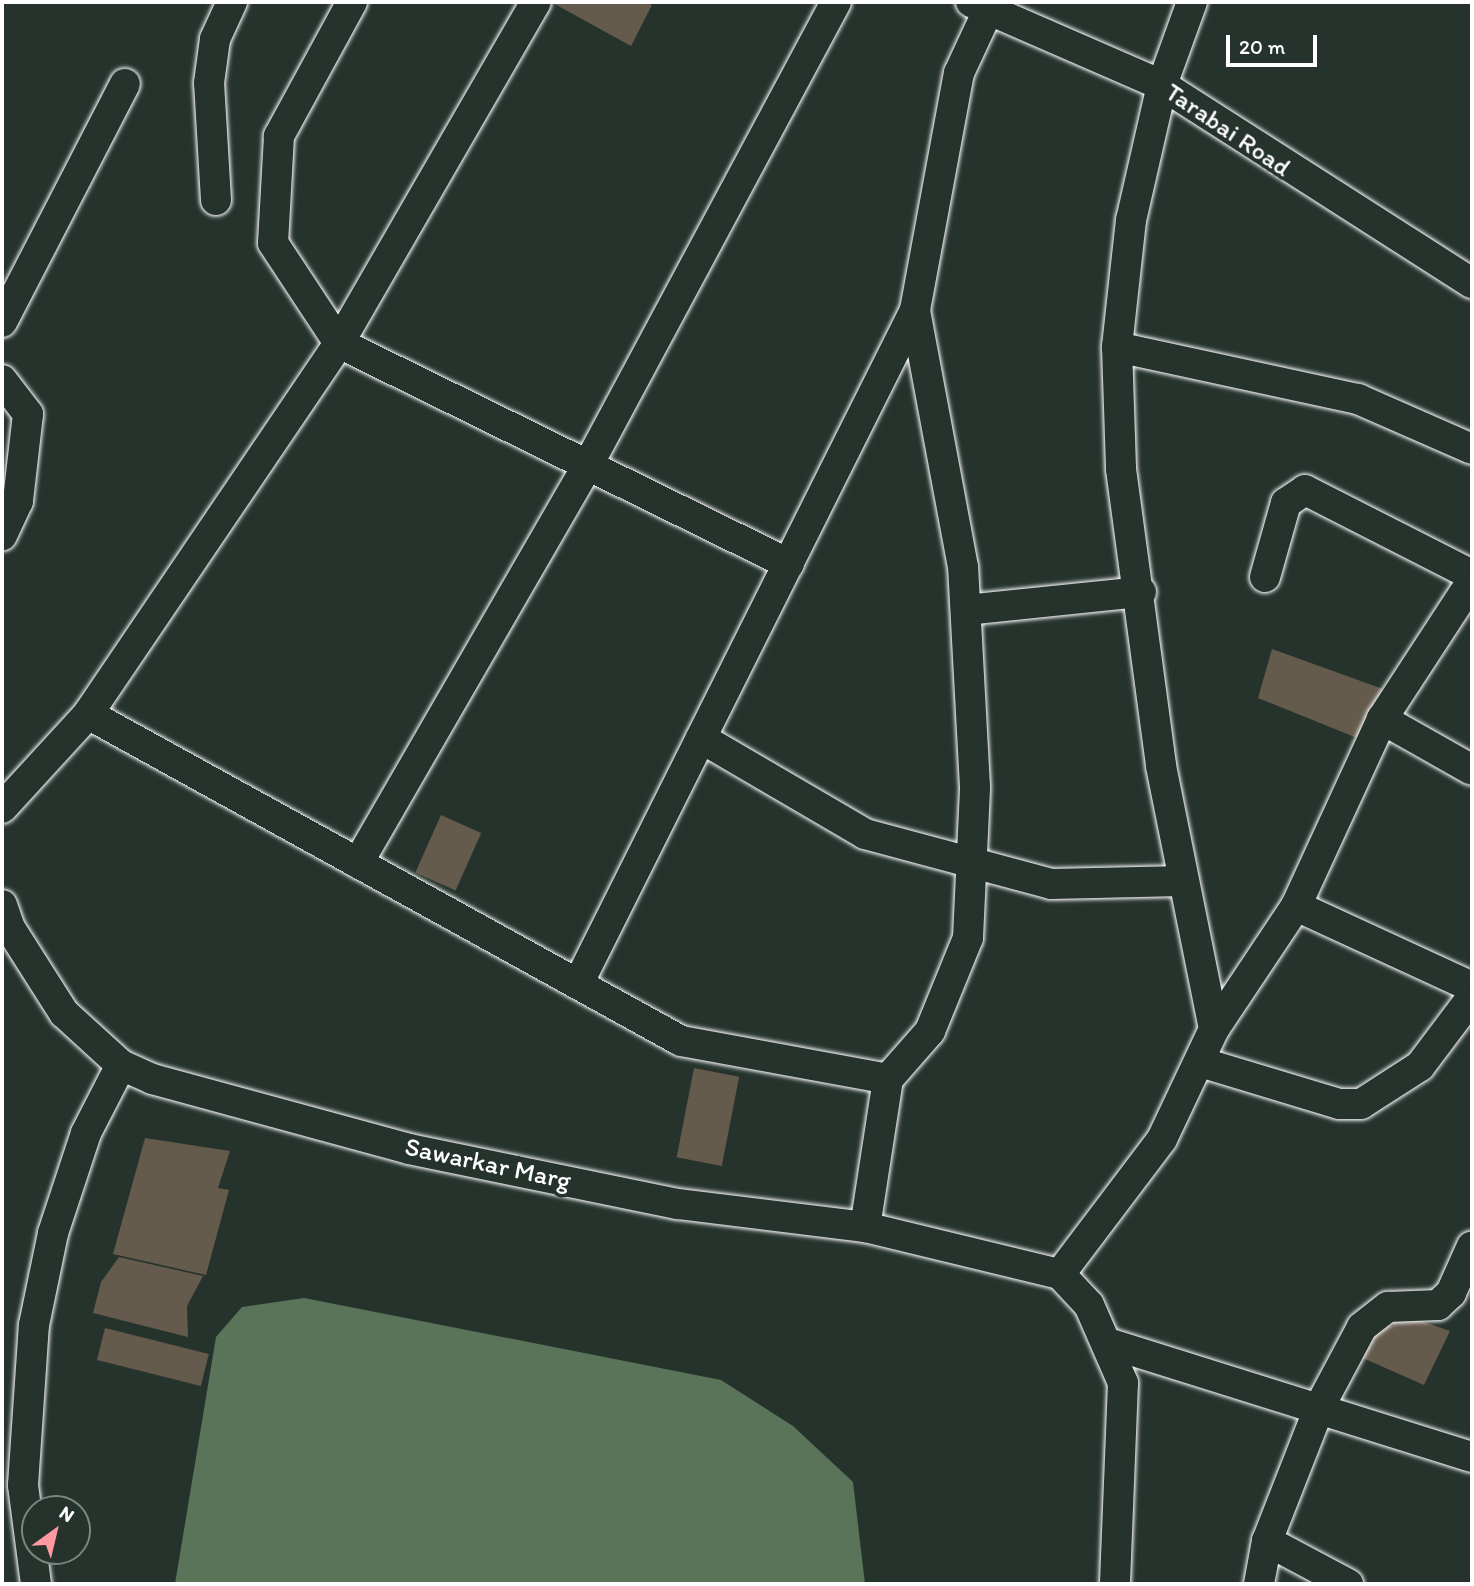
<!DOCTYPE html>
<html>
<head>
<meta charset="utf-8">
<style>
	body { margin:0 }
	#map { position:relative; width:1474px; height:1586px; overflow:hidden; background:#26332d; font-family:Itim,sans-serif }
	div>[style] { position:absolute }
	.green>* { inset:0; background:#5a745a }
	.building>* { inset:0; background:#645b4d; transform-origin:0 0 }
	.roads { filter:drop-shadow(0 0 2px #fff) drop-shadow(0 0 2px #fff) }
	.minor>* { height:30px; margin:-15px; padding:0 15px; transform-origin:15px; border-radius:15px; background:#26332d }
	span { translate:-50% -50%; white-space:nowrap; text-align:center; line-height:1.15; -webkit-text-stroke:7px #26332d; paint-order:stroke }
	.street-label { font-size:26px; color:#fff }
	.frame { position:absolute; inset:0; border:4px solid #fff; pointer-events:none }
	.north { position:absolute; left:21px; top:1495px; width:70px; height:70px; box-sizing:border-box; background:#26332d; border:2px solid #7d8581; border-radius:50%; rotate:34deg; font-size:19px; font-weight:700; line-height:28px; text-align:center; color:#fff }
	.north::after { content:''; display:block; margin:auto; width:24px; height:32px; background:#ff9aa2; clip-path:polygon(50% 0,100% 100%,50% 72%,0 100%) }
	.scale { position:absolute; left:1226px; top:35px; width:91px; height:32px; box-sizing:border-box; border:4px solid #fff; border-top:0; padding-left:9px; font-size:21px; line-height:24px; white-space:nowrap; color:#fff; -webkit-text-stroke:5px #26332d; paint-order:stroke }
</style>
</head>
<body>
<div id="map">
	<div class="green">
		<i style="clip-path:polygon(304px 1298px,721px 1380px,793px 1426px,853px 1482px,865px 1584px,175px 1584px,216px 1337px,242px 1307px)"></i>
	</div>
	<div class="building">
		<i style="clip-path:polygon(551px 2px,645px 2px,652px 5px,631px 46px)"></i>
		<i style="clip-path:polygon(1272px 649px,1383px 689px,1357px 738px,1258px 698px)"></i>
		<i style="left:441px;top:815px;width:44px;height:63px;rotate:24deg"></i>
		<i style="left:694px;top:1068px;width:46px;height:91px;rotate:11deg"></i>
		<i style="clip-path:polygon(145px 1138px,230px 1151px,218px 1188px,229px 1190px,206px 1275px,113px 1254px)"></i>
		<i style="clip-path:polygon(119px 1257px,203px 1276px,187px 1306px,188px 1337px,93px 1313px,101px 1282px)"></i>
		<i style="clip-path:polygon(1398px 1313px,1450px 1331px,1424px 1385px,1356px 1355px,1369px 1326px,1393px 1326px)"></i>
		<i style="left:105px;top:1328px;width:107px;height:33px;rotate:14deg"></i>
	</div>
	<div class="roads">
		<div class="minor">
			<i style="left:352px;top:2px;width:153px;rotate:118.6deg"></i>
			<i style="left:279px;top:136px;width:107px;rotate:93.2deg"></i>
			<i style="left:273px;top:243px;width:120px;rotate:56.6deg"></i>
			<i style="left:339px;top:343px;width:501px;rotate:26.16deg"></i>
			<i style="left:971px;top:2px;width:208px;rotate:23.5deg"></i>
			<i style="left:1162px;top:85px;width:368px;rotate:32.6deg"></i>
			<i style="left:1192px;top:2px;width:88px;rotate:109.9deg"></i>
			<i style="left:1162px;top:85px;width:139px;rotate:102.9deg"></i>
			<i style="left:1131px;top:220px;width:128px;rotate:96.3deg"></i>
			<i style="left:1117px;top:347px;width:122px;rotate:88.1deg"></i>
			<i style="left:1121px;top:469px;width:300px;rotate:82.3deg"></i>
			<i style="left:1161px;top:766px;width:268px;rotate:78.6deg"></i>
			<i style="left:216px;top:200px;width:117px;rotate:-93.4deg"></i>
			<i style="left:209px;top:83px;width:44px;rotate:-82.2deg"></i>
			<i style="left:215px;top:39px;width:41px;rotate:-65.3deg"></i>
			<i style="left:2px;top:322px;width:268px;rotate:-62.7deg"></i>
			<i style="left:1117px;top:347px;width:247px;rotate:12.2deg"></i>
			<i style="left:1358px;top:399px;width:124px;rotate:23.7deg"></i>
			<i style="left:2px;top:380px;width:43px;rotate:52.6deg"></i>
			<i style="left:28px;top:414px;width:88px;rotate:96.6deg"></i>
			<i style="left:18px;top:501px;width:38px;rotate:115deg"></i>
			<i style="left:1265px;top:577px;width:77px;rotate:-74.2deg"></i>
			<i style="left:1286px;top:503px;width:23px;rotate:-34deg"></i>
			<i style="left:1305px;top:490px;width:187px;rotate:27deg"></i>
			<i style="left:966px;top:610px;width:176px;rotate:-5.9deg"></i>
			<i style="left:88px;top:714px;width:677px;rotate:28.87deg"></i>
			<i style="left:681px;top:1041px;width:210px;rotate:10.4deg"></i>
			<i style="left:888px;top:1079px;width:150px;rotate:98.8deg"></i>
			<i style="left:1382px;top:719px;width:103px;rotate:29.5deg"></i>
			<i style="left:701px;top:738px;width:190px;rotate:30.3deg"></i>
			<i style="left:865px;top:834px;width:193px;rotate:15deg"></i>
			<i style="left:1051px;top:884px;width:132px;rotate:-1.3deg"></i>
			<i style="left:2px;top:808px;width:127px;rotate:-47.5deg"></i>
			<i style="left:88px;top:714px;width:448px;rotate:-55.9deg"></i>
			<i style="left:339px;top:343px;width:394px;rotate:-60deg"></i>
			<i style="left:358px;top:863px;width:460px;rotate:-60deg"></i>
			<i style="left:588px;top:465px;width:525px;rotate:-61.82deg"></i>
			<i style="left:2px;top:905px;width:24px;rotate:71deg"></i>
			<i style="left:10px;top:928px;width:101px;rotate:57.6deg"></i>
			<i style="left:64px;top:1013px;width:77px;rotate:42.4deg"></i>
			<i style="left:121px;top:1065px;width:34px;rotate:24deg"></i>
			<i style="left:152px;top:1079px;width:266px;rotate:15.2deg"></i>
			<i style="left:409px;top:1149px;width:275px;rotate:11.6deg"></i>
			<i style="left:678px;top:1204px;width:188px;rotate:7deg"></i>
			<i style="left:865px;top:1227px;width:201px;rotate:13.6deg"></i>
			<i style="left:1060px;top:1274px;width:42px;rotate:46.9deg"></i>
			<i style="left:1089px;top:1305px;width:85px;rotate:66.4deg"></i>
			<i style="left:1123px;top:1383px;width:201px;rotate:92.3deg"></i>
			<i style="left:1296px;top:906px;width:194px;rotate:24.7deg"></i>
			<i style="left:578px;top:984px;width:754px;rotate:-63.43deg"></i>
			<i style="left:915px;top:310px;width:241px;rotate:-79.5deg"></i>
			<i style="left:959px;top:73px;width:78px;rotate:-65.1deg"></i>
			<i style="left:1200px;top:1062px;width:145px;rotate:16.8deg"></i>
			<i style="left:1339px;top:1104px;width:22px"></i>
			<i style="left:1361px;top:1104px;width:70px;rotate:-32.8deg"></i>
			<i style="left:1420px;top:1066px;width:86px;rotate:-53deg"></i>
			<i style="left:888px;top:1079px;width:64px;rotate:-48.8deg"></i>
			<i style="left:930px;top:1031px;width:100px;rotate:-67.8deg"></i>
			<i style="left:968px;top:938px;width:151px;rotate:-87.3deg"></i>
			<i style="left:975px;top:787px;width:220px;rotate:-93.1deg"></i>
			<i style="left:963px;top:567px;width:261px;rotate:-100.6deg"></i>
			<i style="left:1060px;top:1274px;width:169px;rotate:-52.9deg"></i>
			<i style="left:1162px;top:1139px;width:122px;rotate:-64.7deg"></i>
			<i style="left:1214px;top:1029px;width:148px;rotate:-56.3deg"></i>
			<i style="left:1296px;top:906px;width:206px;rotate:-65.3deg"></i>
			<i style="left:1382px;top:719px;width:165px;rotate:-56.9deg"></i>
			<i style="left:1111px;top:1344px;width:378px;rotate:17.4deg"></i>
			<i style="left:1267px;top:1541px;width:92px;rotate:28deg"></i>
			<i style="left:36px;top:1584px;width:100px;rotate:-97.5deg"></i>
			<i style="left:23px;top:1485px;width:160px;rotate:-86.1deg"></i>
			<i style="left:34px;top:1325px;width:94px;rotate:-78.3deg"></i>
			<i style="left:53px;top:1233px;width:105px;rotate:-71.7deg"></i>
			<i style="left:86px;top:1133px;width:76px;rotate:-62.8deg"></i>
			<i style="left:1259px;top:1584px;width:44px;rotate:-79.5deg"></i>
			<i style="left:1267px;top:1541px;width:145px;rotate:-68.6deg"></i>
			<i style="left:1320px;top:1406px;width:89px;rotate:-62deg"></i>
			<i style="left:1362px;top:1327px;width:33px;rotate:-38deg"></i>
			<i style="left:1388px;top:1307px;width:50px;rotate:-2.3deg"></i>
			<i style="left:1438px;top:1305px;width:18px;rotate:-43deg"></i>
			<i style="left:1451px;top:1293px;width:51px;rotate:-65.9deg"></i>
		</div>
	</div>
	<div class="street-label">
		<span style="left:1228px;top:130px;rotate:34deg">Tarabai Road</span>
		<span style="left:488px;top:1164px;rotate:12deg">Sawarkar Marg</span>
	</div>
	<div class="frame"></div>
	<div class="north">N</div>
	<div class="scale">20 m</div>
</div>
</body>
</html>
